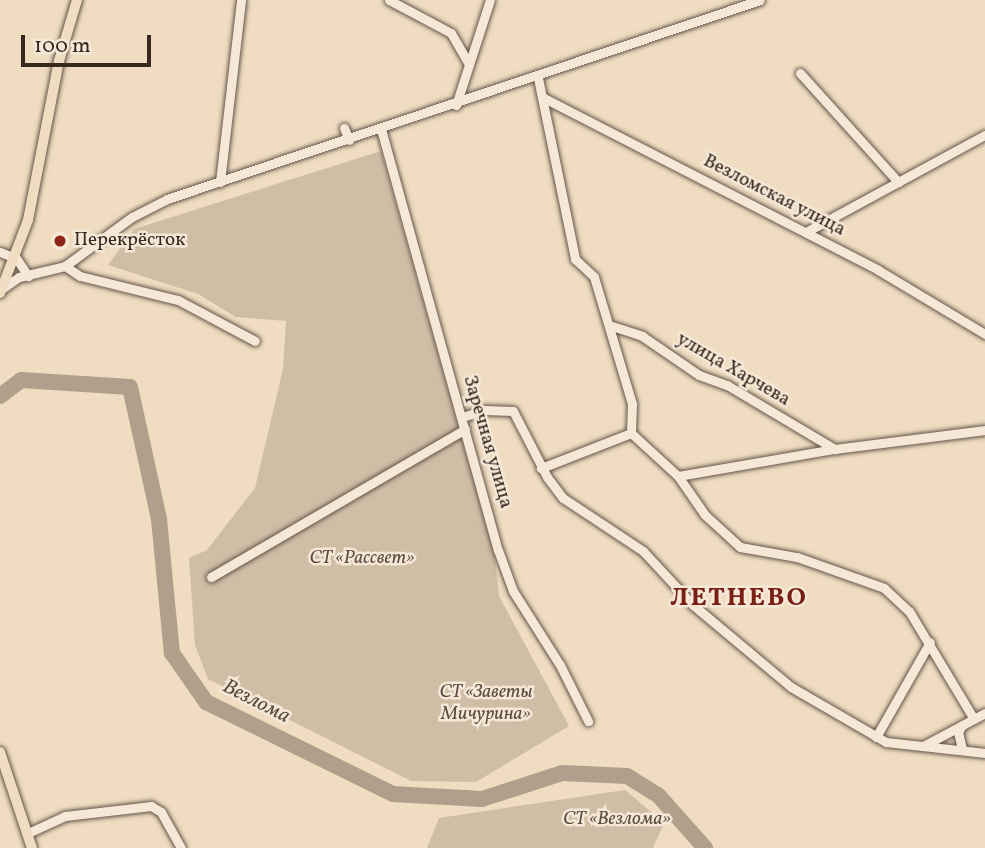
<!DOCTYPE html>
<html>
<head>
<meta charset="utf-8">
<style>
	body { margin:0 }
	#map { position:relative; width:985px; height:848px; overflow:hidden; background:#efdcc1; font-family:Vollkorn,serif }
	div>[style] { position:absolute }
	.green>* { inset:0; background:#d0bda6 }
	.river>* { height:16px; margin:-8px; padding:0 8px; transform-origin:8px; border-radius:8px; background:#b09f8a }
	.roads { filter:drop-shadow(0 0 2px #655548) drop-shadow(0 0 2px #655548) }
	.minor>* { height:9px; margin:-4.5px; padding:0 4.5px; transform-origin:4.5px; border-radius:4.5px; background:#f5e8d7 }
	.major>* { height:10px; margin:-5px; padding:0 5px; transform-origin:5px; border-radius:5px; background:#efdcc1 }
	.dots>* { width:19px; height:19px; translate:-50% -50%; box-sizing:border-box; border:4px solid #f5e8d7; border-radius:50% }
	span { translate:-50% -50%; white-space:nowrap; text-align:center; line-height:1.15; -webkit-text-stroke:5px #f5e8d7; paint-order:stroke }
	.street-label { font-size:19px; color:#372820 }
	.poi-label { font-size:19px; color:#372820 }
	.left { translate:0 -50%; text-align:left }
	.park-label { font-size:19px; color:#5d4d42; font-style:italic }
	.water-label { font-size:21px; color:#5b4c40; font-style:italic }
	.district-label { font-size:26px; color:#7a1f14; font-weight:700; letter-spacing:2px }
	.scale { position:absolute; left:21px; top:35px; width:130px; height:32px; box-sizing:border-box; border:4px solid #372820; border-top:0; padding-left:9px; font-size:21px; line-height:24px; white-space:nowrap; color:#372820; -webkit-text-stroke:5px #f5e8d7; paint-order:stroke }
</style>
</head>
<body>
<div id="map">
	<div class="green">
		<i style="clip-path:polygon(381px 151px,495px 558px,499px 596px,569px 726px,476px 782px,411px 781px,208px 679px,195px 645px,189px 558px,207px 550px,255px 488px,283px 369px,286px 321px,236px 317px,198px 294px,108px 265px,134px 229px)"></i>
		<i style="clip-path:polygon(625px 790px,664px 823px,653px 848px,427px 848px,439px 818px)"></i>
	</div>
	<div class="river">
		<i style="left:0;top:396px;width:26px;rotate:-37deg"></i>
		<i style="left:21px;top:380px;width:109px;rotate:3.7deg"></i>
		<i style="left:130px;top:387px;width:135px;rotate:77.6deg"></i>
		<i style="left:159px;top:519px;width:135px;rotate:84.5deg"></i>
		<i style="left:172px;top:653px;width:60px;rotate:55.2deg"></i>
		<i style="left:206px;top:702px;width:208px;rotate:26.2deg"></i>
		<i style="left:393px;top:794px;width:89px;rotate:3.2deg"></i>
		<i style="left:482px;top:799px;width:84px;rotate:-18deg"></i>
		<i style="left:562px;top:773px;width:65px;rotate:2.6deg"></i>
		<i style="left:627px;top:776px;width:36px;rotate:32deg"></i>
		<i style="left:658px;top:795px;width:71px;rotate:48.4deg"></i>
	</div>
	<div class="roads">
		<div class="minor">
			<i style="left:389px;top:0;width:70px;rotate:28deg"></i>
			<i style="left:451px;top:33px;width:34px;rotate:60deg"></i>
			<i style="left:800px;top:73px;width:147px;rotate:48deg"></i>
			<i style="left:538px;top:78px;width:185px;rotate:78.4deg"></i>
			<i style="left:575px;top:259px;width:26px;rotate:43deg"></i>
			<i style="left:594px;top:277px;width:133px;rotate:73.3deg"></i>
			<i style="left:632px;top:404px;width:29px;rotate:92deg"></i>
			<i style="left:631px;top:433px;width:97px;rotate:158.7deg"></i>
			<i style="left:542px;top:97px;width:378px;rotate:27.2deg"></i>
			<i style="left:878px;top:270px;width:125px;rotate:30.9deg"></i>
			<i style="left:456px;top:105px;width:110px;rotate:-72.1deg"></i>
			<i style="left:344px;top:128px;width:13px;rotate:67deg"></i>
			<i style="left:381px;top:129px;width:437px;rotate:74.5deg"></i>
			<i style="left:498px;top:550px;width:44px;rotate:69.9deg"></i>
			<i style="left:513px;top:591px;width:88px;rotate:57.6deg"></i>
			<i style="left:560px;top:665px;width:63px;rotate:63.4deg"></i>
			<i style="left:220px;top:182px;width:183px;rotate:-83.4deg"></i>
			<i style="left:806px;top:232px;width:204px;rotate:-28.5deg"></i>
			<i style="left:0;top:252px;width:17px;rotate:21deg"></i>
			<i style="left:16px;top:258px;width:22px;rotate:56deg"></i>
			<i style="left:65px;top:266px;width:18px;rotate:34deg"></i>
			<i style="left:80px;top:276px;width:101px;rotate:13.8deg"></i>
			<i style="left:178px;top:300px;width:87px;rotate:28deg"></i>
			<i style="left:3px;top:288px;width:19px;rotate:-35deg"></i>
			<i style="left:19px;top:277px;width:47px;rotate:-13.4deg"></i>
			<i style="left:65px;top:266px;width:83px;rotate:-36.2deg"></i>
			<i style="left:132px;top:217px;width:39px;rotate:-27deg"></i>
			<i style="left:167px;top:199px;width:625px;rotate:-18.55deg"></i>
			<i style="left:612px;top:326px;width:32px;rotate:18deg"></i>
			<i style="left:642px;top:336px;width:69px;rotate:34.4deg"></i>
			<i style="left:699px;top:375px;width:30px;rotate:20deg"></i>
			<i style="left:727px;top:385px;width:126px;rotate:30.7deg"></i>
			<i style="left:462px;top:417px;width:24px;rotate:-17deg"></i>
			<i style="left:485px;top:410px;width:28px;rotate:2deg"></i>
			<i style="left:513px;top:411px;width:74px;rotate:62.7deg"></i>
			<i style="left:547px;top:477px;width:26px;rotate:53deg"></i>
			<i style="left:563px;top:498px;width:96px;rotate:33.5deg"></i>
			<i style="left:643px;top:551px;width:74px;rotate:47.2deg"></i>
			<i style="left:693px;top:605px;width:128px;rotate:39.9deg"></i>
			<i style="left:791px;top:687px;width:110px;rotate:30.1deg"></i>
			<i style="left:886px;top:742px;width:100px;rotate:6.3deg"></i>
			<i style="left:631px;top:433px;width:64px;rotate:42.5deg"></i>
			<i style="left:678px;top:476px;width:47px;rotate:55.3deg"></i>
			<i style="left:705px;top:515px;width:47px;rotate:42.4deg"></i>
			<i style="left:740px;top:547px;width:58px;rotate:10deg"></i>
			<i style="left:797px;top:557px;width:92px;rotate:19.6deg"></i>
			<i style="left:884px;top:588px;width:34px;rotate:43deg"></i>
			<i style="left:909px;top:611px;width:126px;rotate:59deg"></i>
			<i style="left:678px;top:476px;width:159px;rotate:-9.8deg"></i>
			<i style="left:835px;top:449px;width:151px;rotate:-7.2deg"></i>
			<i style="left:211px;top:577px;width:294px;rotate:-30.2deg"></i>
			<i style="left:876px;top:737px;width:109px;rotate:-60.4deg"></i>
			<i style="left:925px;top:745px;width:68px;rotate:-28.1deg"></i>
			<i style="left:962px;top:749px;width:17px;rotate:-103deg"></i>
			<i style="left:958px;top:732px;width:8px;rotate:-60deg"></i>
			<i style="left:28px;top:833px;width:41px;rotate:-24.7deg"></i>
			<i style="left:65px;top:816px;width:87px;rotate:-6.6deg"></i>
			<i style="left:151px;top:806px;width:12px;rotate:31deg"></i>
			<i style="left:161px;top:812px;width:41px;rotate:60.9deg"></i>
		</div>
		<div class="major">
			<i style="left:0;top:293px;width:78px;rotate:-69deg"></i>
			<i style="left:28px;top:220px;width:162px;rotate:-79deg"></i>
			<i style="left:59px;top:61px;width:64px;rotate:-73.6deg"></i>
			<i style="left:0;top:752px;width:101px;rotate:71.6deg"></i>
		</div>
	</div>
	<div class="dots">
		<i style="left:60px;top:241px;background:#8f2418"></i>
	</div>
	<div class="street-label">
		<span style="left:774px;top:196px;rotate:27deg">Везломская улица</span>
		<span style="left:733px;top:370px;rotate:30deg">улица Харчева</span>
		<span style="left:487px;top:442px;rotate:74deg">Заречная улица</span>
	</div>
	<div class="poi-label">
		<span class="left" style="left:74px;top:241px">Перекрёсток</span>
	</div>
	<div class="park-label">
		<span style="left:362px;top:559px">СТ «Рассвет»</span>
		<span style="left:486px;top:704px">СТ «Заветы<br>Мичурина»</span>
		<span style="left:617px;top:820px">СТ «Везлома»</span>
	</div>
	<div class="water-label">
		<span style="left:256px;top:702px;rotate:27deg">Везлома</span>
	</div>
	<div class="district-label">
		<span style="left:739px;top:599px">ЛЕТНЕВО</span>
	</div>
	<div class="scale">100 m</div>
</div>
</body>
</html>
